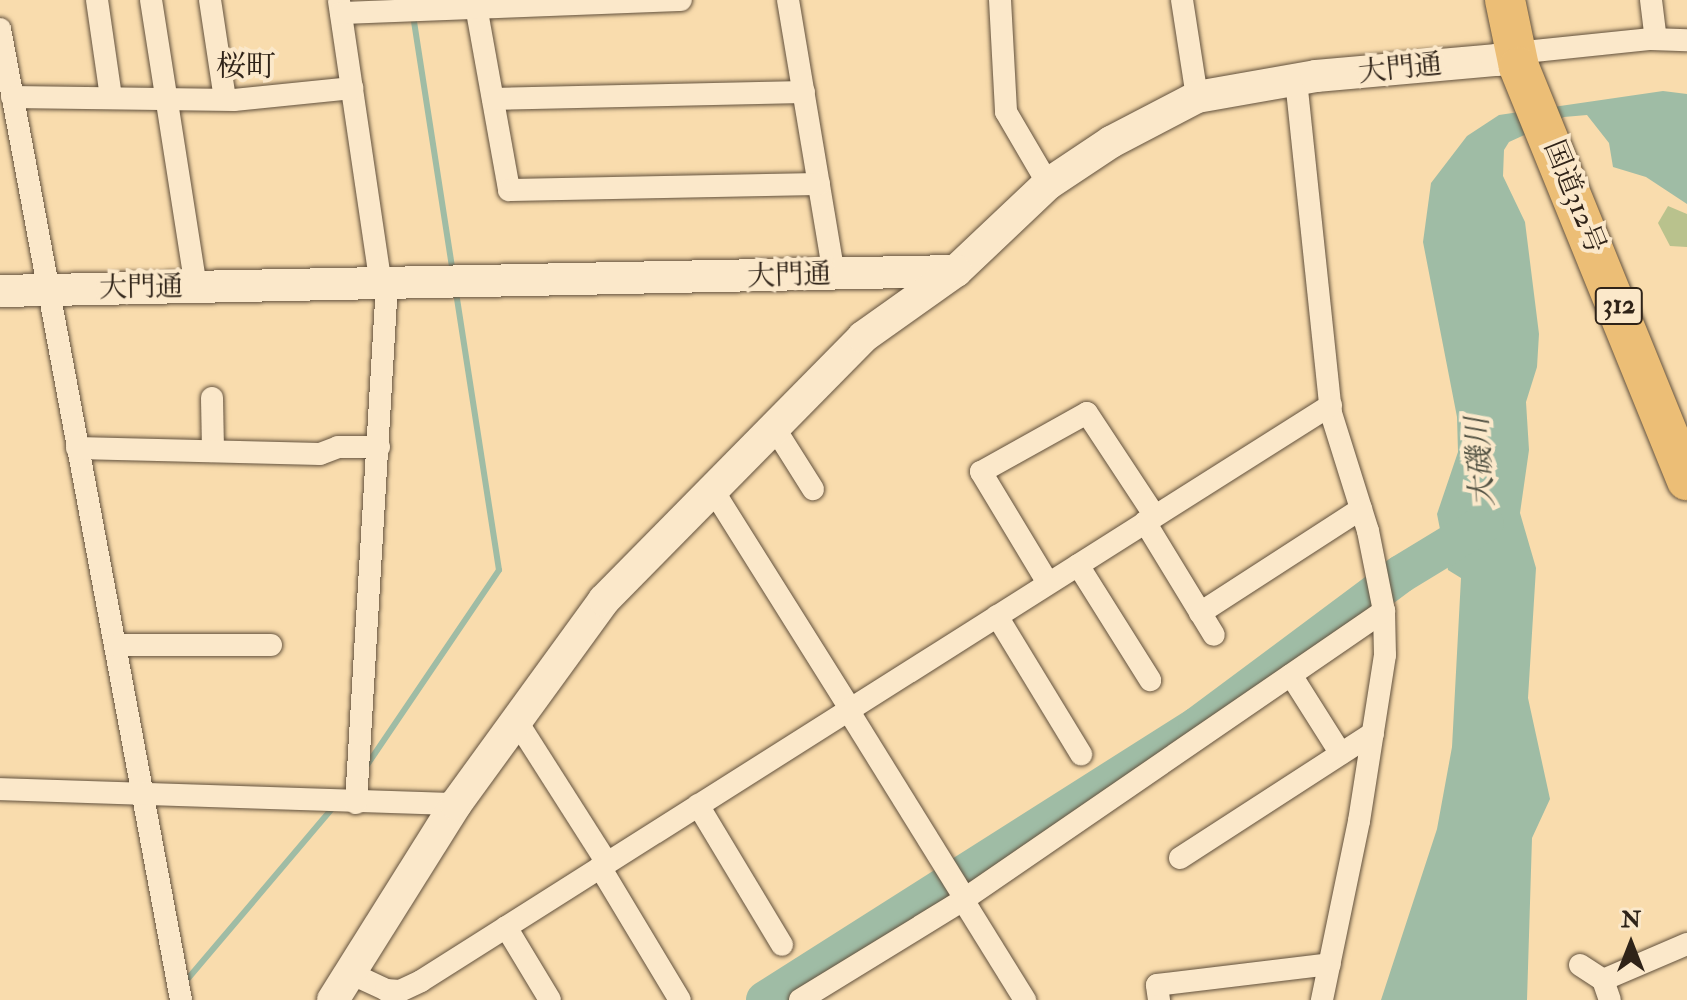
<!DOCTYPE html>
<html>
<head>
<meta charset="utf-8">
<style>
	body { margin:0 }
	#map { position:relative; width:1687px; height:1000px; overflow:hidden; background:#f9dcad; font-family:"IM FELL Double Pica","Noto Serif JP",serif }
	div>[style] { position:absolute }
	.green>* { inset:0; background:#b9c28d }
	.water>* { inset:0; background:#9fbca5 }
	.stream>* { height:6px; margin:-3px; padding:0 3px; transform-origin:3px; border-radius:3px; background:#9fbca5 }
	.river>* { height:38px; margin:-19px; padding:0 19px; transform-origin:19px; border-radius:19px; background:#9fbca5 }
	.roads { filter:drop-shadow(0 0 2px #62513d) drop-shadow(0 0 2px #62513d) }
	.street>* { height:22px; margin:-11px; padding:0 11px; transform-origin:11px; border-radius:11px; background:#fbe8ca }
	.secondary>* { height:32px; margin:-16px; padding:0 16px; transform-origin:16px; border-radius:16px; background:#fbe8ca }
	.highway>* { height:40px; margin:-20px; padding:0 20px; transform-origin:20px; border-radius:20px; background:#ecbe76 }
	span { translate:-50% -50%; white-space:nowrap; text-align:center; line-height:1.15; -webkit-text-stroke:8px #fbe8ca; paint-order:stroke }
	.shield-label span { padding:2px 6px; background:#fbe8ca; border:2px solid; border-radius:6px; -webkit-text-stroke-width:0 }
	.shield-label { font-size:26px; color:#2f2318; font-weight:700 }
	.street-label { font-size:28px; color:#2f2318 }
	.neighbourhood-label { font-size:30px; color:#2f2318 }
	.water-label { font-size:30px; color:#515142; font-style:italic }
	.north { position:absolute; left:1591px; top:904px; width:80px; height:80px; -webkit-text-stroke:6px #fbe8ca; paint-order:stroke; rotate:0deg; font-size:22px; font-weight:700; line-height:32px; text-align:center; color:#2f2318 }
	.north::after { content:''; display:block; margin:auto; width:28px; height:36px; background:#2f2318; clip-path:polygon(50% 0,100% 100%,50% 72%,0 100%) }
</style>
</head>
<body>
<div id="map">
	<div class="green">
		<i style="clip-path:polygon(1668px 206px,1687px 214px,1687px 247px,1670px 246px,1658px 223px)"></i>
	</div>
	<div class="water">
		<i style="clip-path:polygon(1663px 91px,1687px 94px,1687px 204px,1646px 177px,1613px 167px,1609px 143px,1587px 115px,1564px 117px,1509px 142px,1504px 150px,1503px 176px,1525px 222px,1539px 334px,1537px 367px,1526px 402px,1529px 450px,1520px 513px,1536px 568px,1528px 698px,1550px 799px,1532px 838px,1527px 1000px,1381px 1000px,1437px 829px,1452px 747px,1461px 578px,1448px 570px,1437px 514px,1458px 452px,1457px 417px,1423px 242px,1431px 183px,1467px 136px,1499px 115px)"></i>
	</div>
	<div class="stream">
		<i style="left:413px;top:15px;width:261px;rotate:81.2deg"></i>
		<i style="left:365px;top:768px;width:239px;rotate:-55.9deg"></i>
		<i style="left:499px;top:570px;width:281px;rotate:-98.8deg"></i>
		<i style="left:185px;top:982px;width:232px;rotate:-49.7deg"></i>
	</div>
	<div class="river">
		<i style="left:765px;top:1000px;width:512px;rotate:-32.39deg"></i>
		<i style="left:1197px;top:726px;width:254px;rotate:-36.7deg"></i>
		<i style="left:1401px;top:574px;width:98px;rotate:-31.3deg"></i>
	</div>
	<div class="roads">
		<div class="street">
			<i style="left:97px;top:0;width:98px;rotate:81.8deg"></i>
			<i style="left:151px;top:0;width:291px;rotate:81.1deg"></i>
			<i style="left:210px;top:0;width:100px;rotate:81.4deg"></i>
			<i style="left:788px;top:0;width:278px;rotate:80.5deg"></i>
			<i style="left:1000px;top:0;width:112px;rotate:86.9deg"></i>
			<i style="left:1006px;top:112px;width:83px;rotate:59.7deg"></i>
			<i style="left:1182px;top:0;width:98px;rotate:81.2deg"></i>
			<i style="left:1651px;top:0;width:38px;rotate:83deg"></i>
			<i style="left:339px;top:1px;width:286px;rotate:81.6deg"></i>
			<i style="left:476px;top:6px;width:187px;rotate:79.8deg"></i>
			<i style="left:509px;top:190px;width:310px;rotate:-1.1deg"></i>
			<i style="left:341px;top:13px;width:340px;rotate:-2.2deg"></i>
			<i style="left:0;top:29px;width:988px;rotate:79.44deg"></i>
			<i style="left:1515px;top:53px;width:137px;rotate:-5.9deg"></i>
			<i style="left:1651px;top:39px;width:36px;rotate:2deg"></i>
			<i style="left:1296px;top:80px;width:335px;rotate:84deg"></i>
			<i style="left:1331px;top:413px;width:124px;rotate:72.6deg"></i>
			<i style="left:1368px;top:531px;width:82px;rotate:78.7deg"></i>
			<i style="left:1384px;top:611px;width:44px;rotate:88.7deg"></i>
			<i style="left:1385px;top:655px;width:168px;rotate:98.9deg"></i>
			<i style="left:1359px;top:821px;width:183px;rotate:101.7deg"></i>
			<i style="left:12px;top:97px;width:222px;rotate:0.8deg"></i>
			<i style="left:234px;top:100px;width:119px;rotate:-5.8deg"></i>
			<i style="left:493px;top:99px;width:311px;rotate:-1.3deg"></i>
			<i style="left:212px;top:398px;width:53px;rotate:88.9deg"></i>
			<i style="left:772px;top:424px;width:77px;rotate:57.8deg"></i>
			<i style="left:77px;top:448px;width:243px;rotate:1.4deg"></i>
			<i style="left:320px;top:454px;width:19px;rotate:-21deg"></i>
			<i style="left:338px;top:447px;width:41px"></i>
			<i style="left:711px;top:487px;width:262px;rotate:57.9deg"></i>
			<i style="left:1145px;top:522px;width:132px;rotate:58.6deg"></i>
			<i style="left:1078px;top:565px;width:136px;rotate:57.9deg"></i>
			<i style="left:1048px;top:583px;width:130px;rotate:-121.1deg"></i>
			<i style="left:981px;top:472px;width:121px;rotate:-29.1deg"></i>
			<i style="left:1087px;top:413px;width:123px;rotate:56.6deg"></i>
			<i style="left:1200px;top:613px;width:192px;rotate:-32.9deg"></i>
			<i style="left:997px;top:616px;width:162px;rotate:58.7deg"></i>
			<i style="left:115px;top:645px;width:156px"></i>
			<i style="left:1291px;top:675px;width:93px;rotate:57.7deg"></i>
			<i style="left:848px;top:710px;width:222px;rotate:58.2deg"></i>
			<i style="left:516px;top:720px;width:169px;rotate:57.5deg"></i>
			<i style="left:0;top:789px;width:456px;rotate:1.9deg"></i>
			<i style="left:356px;top:803px;width:520px;rotate:-86.58deg"></i>
			<i style="left:698px;top:805px;width:163px;rotate:59deg"></i>
			<i style="left:1180px;top:858px;width:230px;rotate:-32.9deg"></i>
			<i style="left:600px;top:867px;width:155px;rotate:59deg"></i>
			<i style="left:963px;top:900px;width:118px;rotate:58.2deg"></i>
			<i style="left:506px;top:927px;width:85px;rotate:58.9deg"></i>
			<i style="left:1580px;top:965px;width:27px;rotate:33deg"></i>
			<i style="left:1603px;top:980px;width:21px;rotate:71deg"></i>
			<i style="left:350px;top:973px;width:40px;rotate:25deg"></i>
			<i style="left:386px;top:990px;width:14px;rotate:4deg"></i>
			<i style="left:400px;top:991px;width:23px;rotate:-25deg"></i>
			<i style="left:421px;top:981px;width:1077px;rotate:-32.33deg"></i>
			<i style="left:1603px;top:980px;width:91px;rotate:-23.2deg"></i>
			<i style="left:800px;top:1000px;width:191px;rotate:-31.5deg"></i>
			<i style="left:963px;top:900px;width:511px;rotate:-34.47deg"></i>
			<i style="left:1159px;top:1000px;width:15px;rotate:-98deg"></i>
			<i style="left:1157px;top:985px;width:174px;rotate:-6.9deg"></i>
		</div>
		<div class="secondary">
			<i style="left:0;top:291px;width:956px;rotate:-1.2deg"></i>
			<i style="left:956px;top:271px;width:127px;rotate:-43.4deg"></i>
			<i style="left:1048px;top:184px;width:76px;rotate:-33.7deg"></i>
			<i style="left:1111px;top:142px;width:97px;rotate:-27.6deg"></i>
			<i style="left:1197px;top:97px;width:121px;rotate:-10deg"></i>
			<i style="left:1316px;top:76px;width:182px;rotate:-5.1deg"></i>
			<i style="left:1497px;top:60px;width:19px;rotate:-21deg"></i>
			<i style="left:333px;top:1000px;width:231px;rotate:-57.9deg"></i>
			<i style="left:456px;top:804px;width:252px;rotate:-54deg"></i>
			<i style="left:604px;top:600px;width:369px;rotate:-45.4deg"></i>
			<i style="left:863px;top:337px;width:114px;rotate:-35.4deg"></i>
		</div>
		<div class="highway">
			<i style="left:1505px;top:0;width:68px;rotate:78.2deg"></i>
			<i style="left:1519px;top:67px;width:446px;rotate:67.9deg"></i>
		</div>
	</div>
	<div class="shield-label">
		<span style="left:1619px;top:306px">312</span>
	</div>
	<div class="street-label">
		<span style="left:1400px;top:69px;rotate:-6deg">大門通</span>
		<span style="left:1574px;top:197px;rotate:68deg">国道312号</span>
		<span style="left:789px;top:276px;rotate:-2deg">大門通</span>
		<span style="left:141px;top:288px;rotate:-1deg">大門通</span>
	</div>
	<div class="neighbourhood-label">
		<span style="left:246px;top:67px">桜町</span>
	</div>
	<div class="water-label">
		<span style="left:1481px;top:462px;rotate:-94deg">大磯川</span>
	</div>
	<div class="north">N</div>
</div>
</body>
</html>
